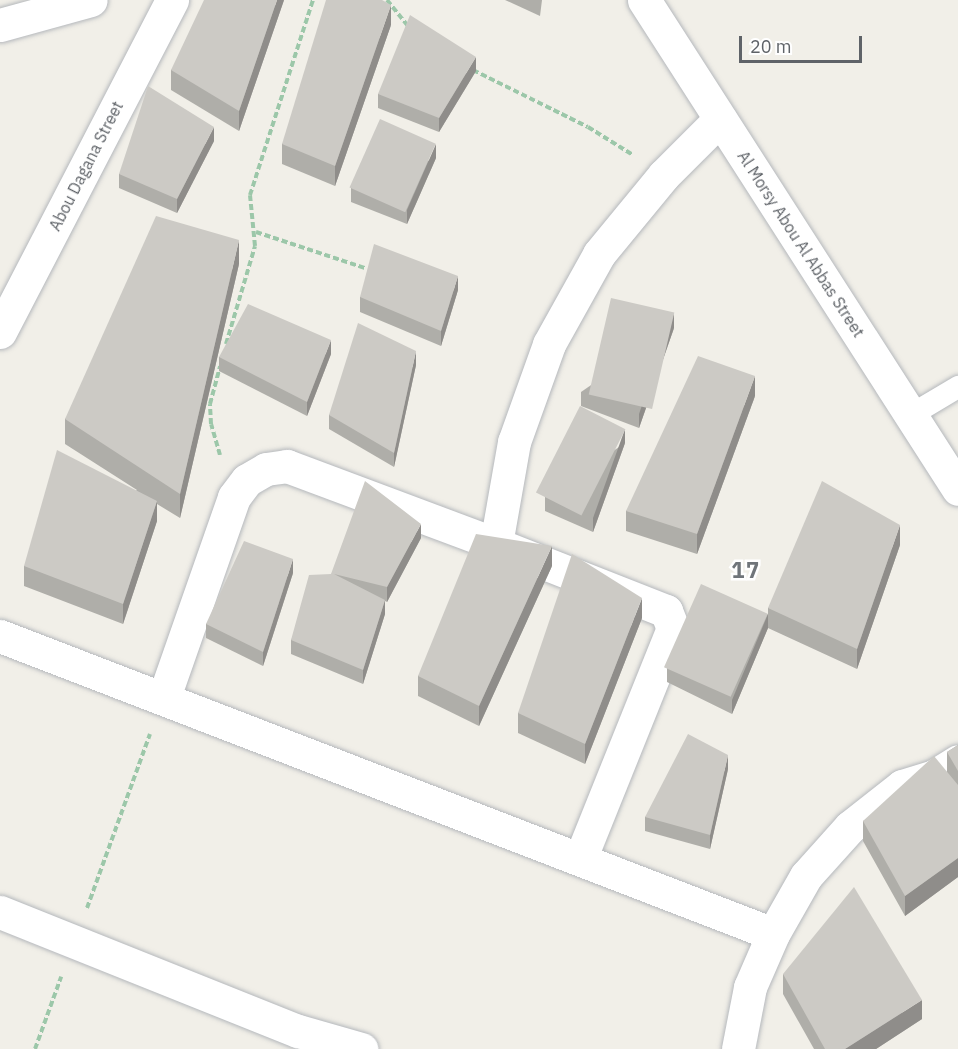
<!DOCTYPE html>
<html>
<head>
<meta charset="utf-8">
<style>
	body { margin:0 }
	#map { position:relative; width:958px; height:1049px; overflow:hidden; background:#f1efe8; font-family:"IBM Plex Sans",sans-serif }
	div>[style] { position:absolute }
	.path>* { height:4px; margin-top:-2px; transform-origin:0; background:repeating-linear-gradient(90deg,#9cc7a9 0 6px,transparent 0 9px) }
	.roads { filter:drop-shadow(0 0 2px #b5b8bc) drop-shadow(0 0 2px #b5b8bc) }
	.lane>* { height:22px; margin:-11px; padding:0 11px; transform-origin:11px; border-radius:11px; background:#fff }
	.street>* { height:33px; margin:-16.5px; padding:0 16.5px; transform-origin:16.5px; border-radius:16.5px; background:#fff }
	.wall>* { inset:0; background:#afaea9 }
	.shaded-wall>* { inset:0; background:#8f8d8a }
	.building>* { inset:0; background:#cccac5; transform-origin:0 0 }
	span { translate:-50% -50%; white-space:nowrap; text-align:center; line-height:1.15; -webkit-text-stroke:5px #fff; paint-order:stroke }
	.street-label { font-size:16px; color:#5f6368 }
	.district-label { font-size:22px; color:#70757a; font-weight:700; letter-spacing:1.5px }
	.scale { position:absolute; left:739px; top:36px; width:123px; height:27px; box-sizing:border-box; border:3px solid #5f6368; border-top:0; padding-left:8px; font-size:18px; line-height:21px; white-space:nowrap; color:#5f6368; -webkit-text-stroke:4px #fff; paint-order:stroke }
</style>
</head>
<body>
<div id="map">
	<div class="path">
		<i style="left:387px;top:0;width:33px;rotate:51deg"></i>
		<i style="left:473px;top:70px;width:128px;rotate:26.4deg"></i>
		<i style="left:588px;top:127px;width:53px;rotate:31.9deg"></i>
		<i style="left:256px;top:232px;width:115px;rotate:18.3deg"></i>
		<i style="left:226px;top:344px;width:102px;rotate:-73.5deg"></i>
		<i style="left:255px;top:246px;width:51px;rotate:-95.6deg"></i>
		<i style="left:250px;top:195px;width:205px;rotate:-72.1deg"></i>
		<i style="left:220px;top:455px;width:32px;rotate:-106deg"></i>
		<i style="left:211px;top:424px;width:20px;rotate:-93deg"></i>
		<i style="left:210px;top:404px;width:39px;rotate:-75deg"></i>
		<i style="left:87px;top:908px;width:185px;rotate:-70.1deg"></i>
		<i style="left:35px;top:1049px;width:77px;rotate:-70.1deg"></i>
	</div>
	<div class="roads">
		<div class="lane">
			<i style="left:911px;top:415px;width:55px;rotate:-30.8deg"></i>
		</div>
		<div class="street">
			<i style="left:644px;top:0;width:581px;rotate:57.29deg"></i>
			<i style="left:0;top:25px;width:94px;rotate:-15.4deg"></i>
			<i style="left:0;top:332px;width:374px;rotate:-62.6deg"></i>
			<i style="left:496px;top:544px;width:104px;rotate:-80deg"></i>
			<i style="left:514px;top:442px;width:104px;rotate:-70.3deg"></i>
			<i style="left:549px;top:344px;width:103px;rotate:-60.9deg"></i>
			<i style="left:599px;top:254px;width:102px;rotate:-50.6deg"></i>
			<i style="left:664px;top:175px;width:79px;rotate:-45deg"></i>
			<i style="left:0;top:636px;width:828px;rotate:21.08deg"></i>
			<i style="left:164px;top:697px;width:212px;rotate:-70.7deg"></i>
			<i style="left:234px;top:497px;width:21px;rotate:-53deg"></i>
			<i style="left:247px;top:480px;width:22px;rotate:-30deg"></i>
			<i style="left:266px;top:469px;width:21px;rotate:-8deg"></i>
			<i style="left:287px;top:466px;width:223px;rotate:20.5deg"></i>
			<i style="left:496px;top:544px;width:183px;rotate:21.5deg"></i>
			<i style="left:666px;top:611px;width:18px;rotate:68deg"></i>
			<i style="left:673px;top:628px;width:249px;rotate:111.9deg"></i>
			<i style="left:0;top:912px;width:321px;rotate:21.8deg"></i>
			<i style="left:298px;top:1031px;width:66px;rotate:15.9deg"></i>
			<i style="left:738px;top:1049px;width:63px;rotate:-79deg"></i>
			<i style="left:750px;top:987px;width:58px;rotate:-66.5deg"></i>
			<i style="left:773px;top:934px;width:67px;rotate:-60.4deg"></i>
			<i style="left:806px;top:876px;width:66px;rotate:-48.1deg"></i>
			<i style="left:850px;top:827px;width:66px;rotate:-38.3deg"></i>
			<i style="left:902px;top:786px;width:34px;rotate:-17deg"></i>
			<i style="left:934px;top:776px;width:28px;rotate:-32deg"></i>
		</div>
	</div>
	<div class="wall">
		<i style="clip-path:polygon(284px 0,239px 131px,171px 90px,171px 70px)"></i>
		<i style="clip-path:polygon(505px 0,542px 0,540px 16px)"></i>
		<i style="clip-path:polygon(391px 25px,335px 186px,282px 164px,282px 144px)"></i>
		<i style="clip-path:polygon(476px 71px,439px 132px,378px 108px,378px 94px)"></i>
		<i style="clip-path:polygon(214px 141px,177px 213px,119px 188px,119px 174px)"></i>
		<i style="clip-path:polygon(436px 158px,407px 224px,351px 202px,351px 188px)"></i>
		<i style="clip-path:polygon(239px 264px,180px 518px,157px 504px,157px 521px,123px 624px,24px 586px,24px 566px,137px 490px,65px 444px,65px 419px)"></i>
		<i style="clip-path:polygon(458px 290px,441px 346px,360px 312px,360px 297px)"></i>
		<i style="clip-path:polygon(674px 328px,639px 428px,581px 406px,581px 392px)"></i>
		<i style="clip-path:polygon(331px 354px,307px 416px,219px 371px,219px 357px)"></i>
		<i style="clip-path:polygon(416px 365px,394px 467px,329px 429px,329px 415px)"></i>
		<i style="clip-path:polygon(755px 396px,697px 554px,626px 531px,626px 511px)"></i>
		<i style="clip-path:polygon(625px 443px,593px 532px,545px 511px,545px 497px)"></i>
		<i style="clip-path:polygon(421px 538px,387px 602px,385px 601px,385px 614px,363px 684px,291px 654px,291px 640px,331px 574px)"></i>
		<i style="clip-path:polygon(900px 545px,857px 669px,768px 628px,732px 714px,667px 682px,667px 668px,768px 614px,768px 608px)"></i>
		<i style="clip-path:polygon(552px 566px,479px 726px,418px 696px,418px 676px)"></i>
		<i style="clip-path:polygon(293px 573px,263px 666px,206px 638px,206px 624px)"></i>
		<i style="clip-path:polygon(642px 618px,585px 764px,518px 733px,518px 713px)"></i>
		<i style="clip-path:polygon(958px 745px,958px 877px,905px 916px,863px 841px,863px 821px,947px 772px,947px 752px)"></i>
		<i style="clip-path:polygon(728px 769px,710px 849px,645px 831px,645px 817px)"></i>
		<i style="clip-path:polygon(783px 974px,922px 1019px,876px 1049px,814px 1049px,783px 994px)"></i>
	</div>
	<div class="shaded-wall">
		<i style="clip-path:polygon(277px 0,284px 0,239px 131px,239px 111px)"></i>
		<i style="clip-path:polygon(391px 5px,391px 25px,335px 186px,335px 166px)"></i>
		<i style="clip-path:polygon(476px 57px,476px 71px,439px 132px,439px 118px)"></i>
		<i style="clip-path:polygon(214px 127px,214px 141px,177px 213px,177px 199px)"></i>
		<i style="clip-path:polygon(436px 144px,436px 158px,407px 224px,407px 210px)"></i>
		<i style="clip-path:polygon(239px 240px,239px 264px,180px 518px,180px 494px)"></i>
		<i style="clip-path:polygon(458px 276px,458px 290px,441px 346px,441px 331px)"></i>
		<i style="clip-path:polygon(674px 313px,674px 328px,639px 428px,639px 414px)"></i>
		<i style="clip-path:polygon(331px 340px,331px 354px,307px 416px,307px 402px)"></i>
		<i style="clip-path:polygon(416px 351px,416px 365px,394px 467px,394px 453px)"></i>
		<i style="clip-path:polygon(755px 376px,755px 396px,697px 554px,697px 534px)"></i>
		<i style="clip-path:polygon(625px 429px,625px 443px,593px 532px,593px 518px)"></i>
		<i style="clip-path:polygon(157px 501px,157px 521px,123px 624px,123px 604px)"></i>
		<i style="clip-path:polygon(421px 524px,421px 538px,387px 602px,387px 587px)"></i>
		<i style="clip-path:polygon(900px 525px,900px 545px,857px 669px,857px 649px)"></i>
		<i style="clip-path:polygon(552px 546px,552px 566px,479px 726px,479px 706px)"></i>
		<i style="clip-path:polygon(293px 559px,293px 573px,263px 666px,263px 652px)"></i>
		<i style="clip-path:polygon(642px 598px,642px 618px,585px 764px,585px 744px)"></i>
		<i style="clip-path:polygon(385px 600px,385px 614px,363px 684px,363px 670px)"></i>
		<i style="clip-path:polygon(768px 614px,768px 628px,732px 714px,732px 700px)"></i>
		<i style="clip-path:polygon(728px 755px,728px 769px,710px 849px,710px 835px)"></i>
		<i style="clip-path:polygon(958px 858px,958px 877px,905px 916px,905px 896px)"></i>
		<i style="clip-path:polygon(922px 1000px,922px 1019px,876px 1049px,845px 1049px)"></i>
	</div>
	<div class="building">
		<i style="clip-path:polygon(204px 0,277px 0,239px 111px,171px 70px)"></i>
		<i style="clip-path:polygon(326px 0,382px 0,391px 5px,335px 166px,282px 144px)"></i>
		<i style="clip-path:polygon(410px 15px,476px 57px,439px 118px,378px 94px)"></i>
		<i style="clip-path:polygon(148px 86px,214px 127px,177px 199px,119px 174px)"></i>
		<i style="left:380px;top:119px;width:61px;height:75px;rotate:24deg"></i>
		<i style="clip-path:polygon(156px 216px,239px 240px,180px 494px,65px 419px)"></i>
		<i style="clip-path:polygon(374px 244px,458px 276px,441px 331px,360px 297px)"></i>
		<i style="left:611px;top:298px;width:65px;height:99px;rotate:13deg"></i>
		<i style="clip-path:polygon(248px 304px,331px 340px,307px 402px,219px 357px)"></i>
		<i style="clip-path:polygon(358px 323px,416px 351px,394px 453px,329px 415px)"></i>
		<i style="clip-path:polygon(698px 356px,755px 376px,697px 534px,626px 511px)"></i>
		<i style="left:580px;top:406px;width:51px;height:97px;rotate:27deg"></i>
		<i style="clip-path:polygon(57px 450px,157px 501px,123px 604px,24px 566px)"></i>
		<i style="clip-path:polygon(365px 481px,421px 524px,387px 587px,334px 574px,385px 600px,363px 670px,291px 640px,309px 575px,331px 574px)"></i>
		<i style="clip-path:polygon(822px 481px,900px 525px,857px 649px,768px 608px)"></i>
		<i style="clip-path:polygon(476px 534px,552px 546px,479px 706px,418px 676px)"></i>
		<i style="clip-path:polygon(244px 541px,293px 559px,263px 652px,206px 624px)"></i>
		<i style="clip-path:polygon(572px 554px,642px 598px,585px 744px,518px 713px)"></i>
		<i style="left:701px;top:584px;width:73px;height:91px;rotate:24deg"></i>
		<i style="clip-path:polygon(688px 734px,728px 755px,710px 835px,645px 817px)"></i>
		<i style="clip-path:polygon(958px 745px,958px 771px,947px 752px)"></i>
		<i style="clip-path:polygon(934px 756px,958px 785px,958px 858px,905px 896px,863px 821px)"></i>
		<i style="clip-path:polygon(854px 887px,922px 1000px,845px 1049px,825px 1049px,783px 974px)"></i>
	</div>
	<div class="street-label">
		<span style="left:86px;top:166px;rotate:-63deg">Abou Dagana Street</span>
		<span style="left:801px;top:244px;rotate:57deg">Al Morsy Abou Al Abbas Street</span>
	</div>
	<div class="district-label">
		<span style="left:746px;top:570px">17</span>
	</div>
	<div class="scale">20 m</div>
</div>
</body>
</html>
